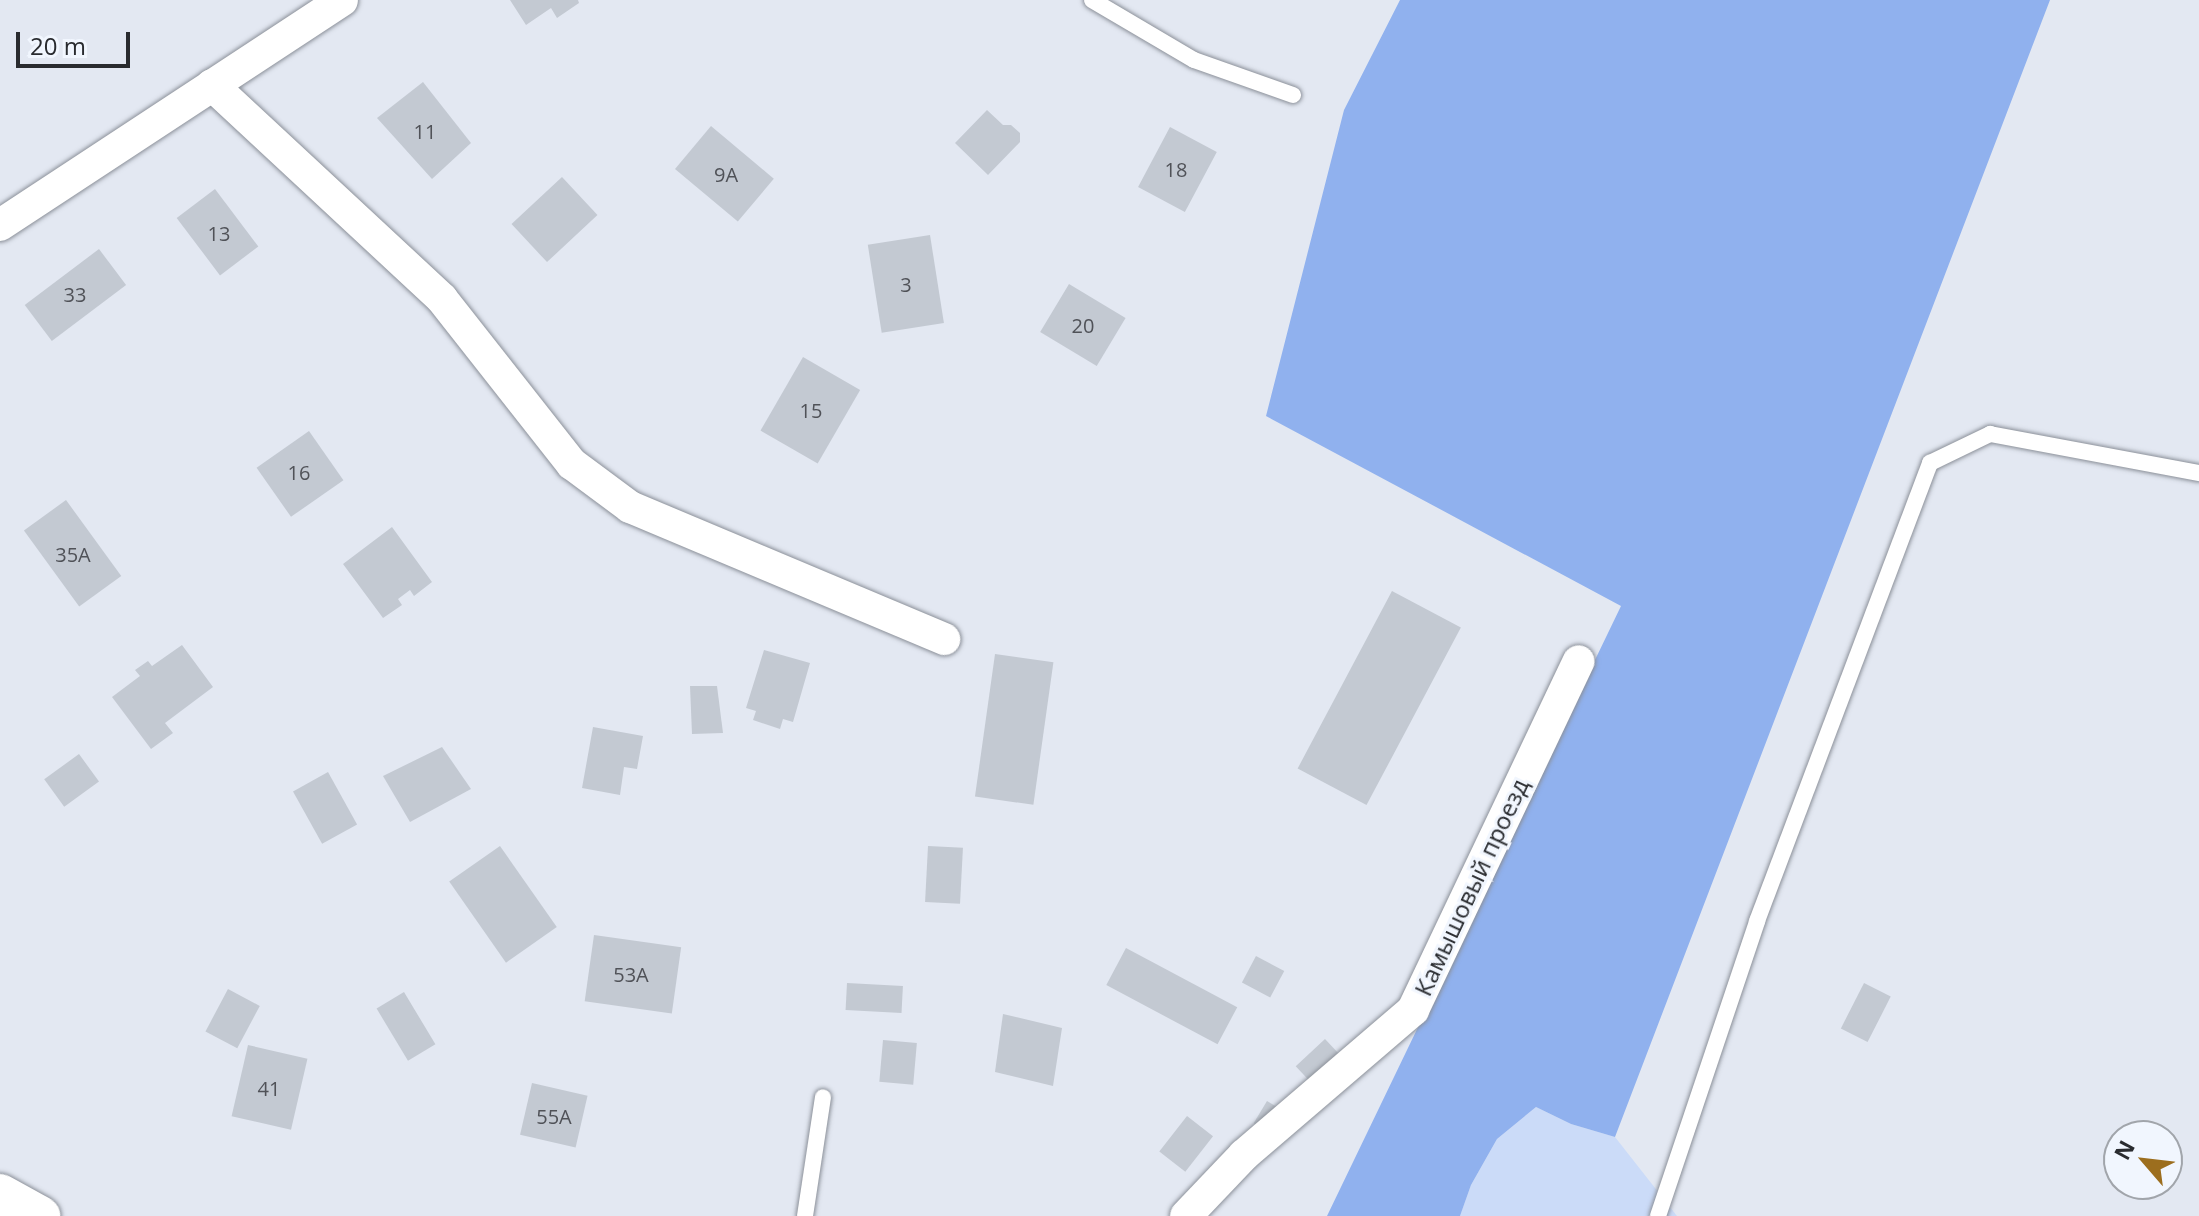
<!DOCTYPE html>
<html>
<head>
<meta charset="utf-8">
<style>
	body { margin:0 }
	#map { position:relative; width:2199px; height:1216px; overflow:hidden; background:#e3e8f2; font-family:"Open Sans",sans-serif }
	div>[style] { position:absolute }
	.green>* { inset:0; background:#cbdbf8 }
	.forest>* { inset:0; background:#90b1ee }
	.building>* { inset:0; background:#c3c9d2; transform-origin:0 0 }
	.roads { filter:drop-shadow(0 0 2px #8b9099) drop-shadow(0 0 2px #8b9099) }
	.service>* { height:16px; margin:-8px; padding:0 8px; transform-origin:8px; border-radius:8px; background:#fff }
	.minor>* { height:32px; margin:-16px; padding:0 16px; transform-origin:16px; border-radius:16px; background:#fff }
	.tertiary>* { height:40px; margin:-20px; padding:0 20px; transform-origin:20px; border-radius:20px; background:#fff }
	span { translate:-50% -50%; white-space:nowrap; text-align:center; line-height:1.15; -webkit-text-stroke:6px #f1f6fe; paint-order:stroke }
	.number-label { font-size:20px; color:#505258 }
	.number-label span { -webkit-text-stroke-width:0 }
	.street-label { font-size:24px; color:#292b2f }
	.north { position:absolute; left:2103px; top:1120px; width:80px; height:80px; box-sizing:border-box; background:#f1f6fe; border:2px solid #a1a5ab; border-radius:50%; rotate:298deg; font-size:22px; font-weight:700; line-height:32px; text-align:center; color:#292b2f }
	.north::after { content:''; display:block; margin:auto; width:28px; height:36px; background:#9c6e1e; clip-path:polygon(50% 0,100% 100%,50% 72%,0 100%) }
	.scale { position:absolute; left:16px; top:32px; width:114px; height:36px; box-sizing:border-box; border:4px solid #292b2f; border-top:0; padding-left:10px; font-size:24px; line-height:28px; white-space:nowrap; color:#292b2f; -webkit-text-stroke:6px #f1f6fe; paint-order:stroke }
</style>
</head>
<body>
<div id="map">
	<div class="green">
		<i style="clip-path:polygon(1536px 1107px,1571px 1124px,1615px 1137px,1677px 1216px,1460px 1216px,1471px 1185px,1497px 1139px)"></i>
	</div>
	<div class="forest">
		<i style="clip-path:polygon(1400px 0,2050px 0,1615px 1137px,1571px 1124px,1536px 1107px,1497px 1139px,1471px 1185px,1460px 1216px,1327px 1216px,1621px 606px,1266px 416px,1344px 110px)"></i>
	</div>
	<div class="building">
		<i style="clip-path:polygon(510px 0,578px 0,579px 3px,557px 18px,551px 8px,526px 25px)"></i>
		<i style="clip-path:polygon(423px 82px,471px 143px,432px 179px,377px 118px)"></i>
		<i style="clip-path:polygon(987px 110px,1003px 125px,1011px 125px,1020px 133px,1020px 142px,988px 175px,955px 143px)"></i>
		<i style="left:711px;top:126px;width:82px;height:56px;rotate:40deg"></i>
		<i style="left:1170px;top:127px;width:53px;height:68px;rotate:28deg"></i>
		<i style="left:562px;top:177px;width:52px;height:69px;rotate:47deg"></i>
		<i style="left:215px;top:189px;width:72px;height:48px;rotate:53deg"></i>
		<i style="left:930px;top:235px;width:89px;height:63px;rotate:81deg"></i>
		<i style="left:99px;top:249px;width:45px;height:93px;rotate:53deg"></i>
		<i style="left:1069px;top:284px;width:66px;height:56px;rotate:31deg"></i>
		<i style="left:803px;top:357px;width:66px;height:85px;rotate:30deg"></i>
		<i style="left:309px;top:431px;width:60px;height:64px;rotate:55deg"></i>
		<i style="left:66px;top:500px;width:94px;height:52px;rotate:54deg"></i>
		<i style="clip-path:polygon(392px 527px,432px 582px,414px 596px,410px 590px,398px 599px,402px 605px,383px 618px,343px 564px)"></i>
		<i style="left:1392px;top:591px;width:78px;height:201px;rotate:28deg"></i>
		<i style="clip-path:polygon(182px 645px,213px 687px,165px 723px,173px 733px,151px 749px,112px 697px,140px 676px,135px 670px,148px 661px,152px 666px)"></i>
		<i style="clip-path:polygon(764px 650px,810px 663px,793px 722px,783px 719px,780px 729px,753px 720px,756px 711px,746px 708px)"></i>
		<i style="left:995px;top:654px;width:59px;height:144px;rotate:8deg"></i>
		<i style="clip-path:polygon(690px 686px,717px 686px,723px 733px,692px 734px)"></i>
		<i style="clip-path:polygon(593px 727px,643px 736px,637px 769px,624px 767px,620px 795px,582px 788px)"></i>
		<i style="clip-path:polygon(442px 747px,471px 789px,410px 822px,383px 776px)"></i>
		<i style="left:79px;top:754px;width:34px;height:43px;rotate:54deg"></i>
		<i style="left:328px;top:772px;width:60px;height:40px;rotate:61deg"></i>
		<i style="left:500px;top:846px;width:99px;height:62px;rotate:55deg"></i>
		<i style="left:928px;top:846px;width:35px;height:56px;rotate:3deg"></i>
		<i style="left:594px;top:935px;width:88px;height:67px;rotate:8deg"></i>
		<i style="left:1126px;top:948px;width:126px;height:42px;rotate:28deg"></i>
		<i style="left:1256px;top:956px;width:32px;height:30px;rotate:28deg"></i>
		<i style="left:847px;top:983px;width:56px;height:27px;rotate:3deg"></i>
		<i style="left:1864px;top:983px;width:30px;height:51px;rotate:27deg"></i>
		<i style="left:228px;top:989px;width:36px;height:48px;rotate:28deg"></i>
		<i style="left:404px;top:992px;width:61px;height:32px;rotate:59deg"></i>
		<i style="clip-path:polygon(1003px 1014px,1062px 1028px,1053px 1086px,995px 1072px)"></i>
		<i style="left:1325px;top:1039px;width:22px;height:40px;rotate:47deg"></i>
		<i style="left:883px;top:1040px;width:34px;height:42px;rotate:5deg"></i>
		<i style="left:248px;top:1045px;width:61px;height:73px;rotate:13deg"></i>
		<i style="left:532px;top:1083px;width:57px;height:53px;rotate:13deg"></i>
		<i style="left:1267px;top:1101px;width:12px;height:26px;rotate:31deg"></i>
		<i style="left:1187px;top:1116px;width:33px;height:45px;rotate:38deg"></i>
	</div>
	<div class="roads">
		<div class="service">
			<i style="left:1092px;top:0;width:118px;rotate:30.5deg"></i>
			<i style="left:1194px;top:60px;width:105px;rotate:19.5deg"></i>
			<i style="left:805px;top:1216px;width:120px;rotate:-81.4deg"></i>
			<i style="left:1658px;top:1216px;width:311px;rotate:-71.4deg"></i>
			<i style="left:1757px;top:921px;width:490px;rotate:-69.3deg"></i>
			<i style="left:1930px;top:463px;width:67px;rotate:-25.8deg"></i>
			<i style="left:1990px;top:434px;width:213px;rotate:10.6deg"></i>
		</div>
		<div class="minor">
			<i style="left:212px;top:85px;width:314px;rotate:42.9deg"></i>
			<i style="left:442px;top:299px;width:210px;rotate:51.8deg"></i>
			<i style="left:572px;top:464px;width:72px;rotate:36.6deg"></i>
			<i style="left:630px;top:507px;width:341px;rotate:22.8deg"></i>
			<i style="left:0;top:225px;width:409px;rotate:-33.3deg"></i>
			<i style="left:1186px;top:1216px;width:84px;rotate:-46.4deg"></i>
			<i style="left:1244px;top:1155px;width:223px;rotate:-40.6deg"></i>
			<i style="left:1413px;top:1010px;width:386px;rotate:-64.6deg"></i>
		</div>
		<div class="tertiary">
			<i style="left:0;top:1194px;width:46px;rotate:28.8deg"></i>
		</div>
	</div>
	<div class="number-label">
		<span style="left:425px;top:131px">11</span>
		<span style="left:1176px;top:169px">18</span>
		<span style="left:726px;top:174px">9А</span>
		<span style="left:219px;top:233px">13</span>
		<span style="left:906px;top:284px">3</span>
		<span style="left:75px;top:294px">33</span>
		<span style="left:1083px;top:325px">20</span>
		<span style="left:811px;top:410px">15</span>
		<span style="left:299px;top:472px">16</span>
		<span style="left:73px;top:554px">35А</span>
		<span style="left:631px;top:974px">53А</span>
		<span style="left:269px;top:1088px">41</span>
		<span style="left:554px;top:1116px">55А</span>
	</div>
	<div class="street-label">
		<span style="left:1471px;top:887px;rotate:-65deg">Камышовый проезд</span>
	</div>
	<div class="north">N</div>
	<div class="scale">20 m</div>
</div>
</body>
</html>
